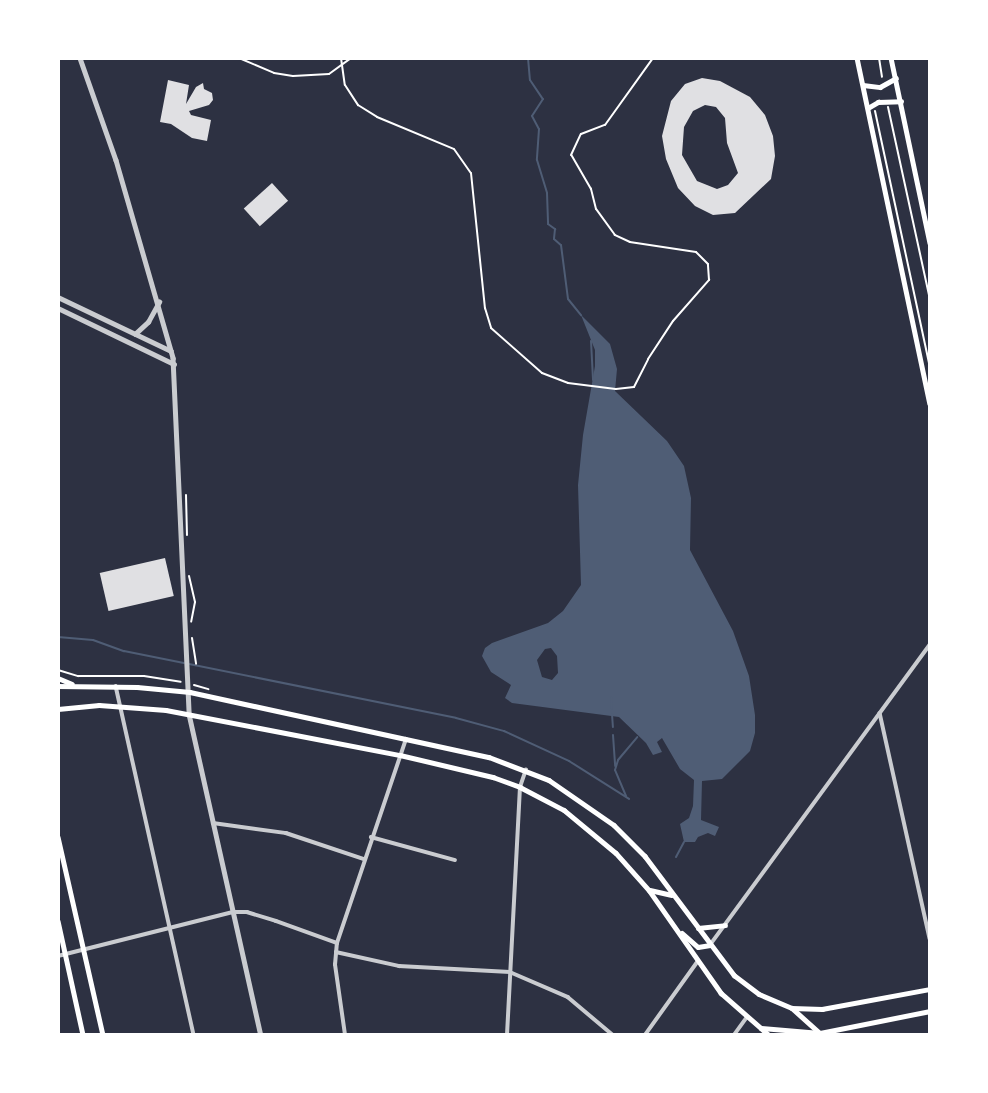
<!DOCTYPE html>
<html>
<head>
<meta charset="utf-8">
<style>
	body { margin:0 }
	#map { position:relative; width:988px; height:1093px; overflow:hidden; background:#2d3142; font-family:"Source Sans 3",sans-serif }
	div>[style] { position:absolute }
	.water>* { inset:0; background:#4f5d75 }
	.stream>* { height:2px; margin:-1px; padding:0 1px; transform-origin:1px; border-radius:1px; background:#4f5d75 }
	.building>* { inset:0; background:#e0e0e3; transform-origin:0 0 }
	.path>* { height:2px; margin:-1px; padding:0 1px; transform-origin:1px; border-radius:1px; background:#fff }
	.minor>* { height:3.5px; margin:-1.75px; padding:0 1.75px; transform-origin:1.75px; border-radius:1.75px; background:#caccd0 }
	.tertiary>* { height:4.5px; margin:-2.25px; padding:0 2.25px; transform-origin:2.25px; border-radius:2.25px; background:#caccd0 }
	.secondary>* { height:4.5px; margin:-2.25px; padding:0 2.25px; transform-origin:2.25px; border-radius:2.25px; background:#fff }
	span { translate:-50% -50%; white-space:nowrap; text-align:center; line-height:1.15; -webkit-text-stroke:7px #fff; paint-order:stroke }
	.frame { position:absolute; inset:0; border:60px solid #fff; pointer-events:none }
</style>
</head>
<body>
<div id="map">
	<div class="water">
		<i style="clip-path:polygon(evenodd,581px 315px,610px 344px,617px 369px,615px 391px,667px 441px,684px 466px,691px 498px,690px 550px,733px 631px,749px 676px,755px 715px,755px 733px,750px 751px,722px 779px,702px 781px,701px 820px,719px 827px,715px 836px,708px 833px,698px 837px,695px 842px,684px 842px,680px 824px,689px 818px,693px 806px,694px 780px,680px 769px,662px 738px,657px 742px,662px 752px,653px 755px,646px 743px,619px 717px,512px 703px,505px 698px,511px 685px,491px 672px,482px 656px,485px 648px,492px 643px,548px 623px,563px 611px,581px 585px,578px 485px,583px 435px,595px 366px,595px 350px,581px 315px,551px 648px,557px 656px,558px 673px,552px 680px,542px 677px,537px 660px,545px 649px,551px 648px)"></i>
	</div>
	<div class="stream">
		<i style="left:528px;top:58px;width:22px;rotate:85deg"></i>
		<i style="left:530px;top:80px;width:23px;rotate:56deg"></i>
		<i style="left:543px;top:99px;width:20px;rotate:123deg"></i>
		<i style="left:532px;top:116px;width:15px;rotate:62deg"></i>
		<i style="left:539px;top:129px;width:31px;rotate:94deg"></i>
		<i style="left:537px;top:160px;width:34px;rotate:73deg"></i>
		<i style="left:547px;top:193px;width:31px;rotate:88deg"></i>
		<i style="left:548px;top:224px;width:9px;rotate:36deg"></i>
		<i style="left:555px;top:229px;width:10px;rotate:96deg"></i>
		<i style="left:554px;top:239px;width:9px;rotate:41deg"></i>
		<i style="left:561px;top:245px;width:54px;rotate:82.6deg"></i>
		<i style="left:568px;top:299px;width:21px;rotate:51deg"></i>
		<i style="left:591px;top:341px;width:39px;rotate:87deg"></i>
		<i style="left:58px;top:637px;width:35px;rotate:5deg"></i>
		<i style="left:93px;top:640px;width:33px;rotate:20deg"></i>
		<i style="left:124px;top:651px;width:61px;rotate:11.3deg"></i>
		<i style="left:189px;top:664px;width:272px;rotate:11.4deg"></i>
		<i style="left:456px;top:718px;width:50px;rotate:15.2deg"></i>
		<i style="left:504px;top:731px;width:72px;rotate:24.8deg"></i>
		<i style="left:569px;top:761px;width:71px;rotate:32.3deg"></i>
		<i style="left:611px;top:697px;width:12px;rotate:85deg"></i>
		<i style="left:612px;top:714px;width:13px;rotate:86deg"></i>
		<i style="left:613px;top:735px;width:31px;rotate:86deg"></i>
		<i style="left:626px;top:796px;width:28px;rotate:-113deg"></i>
		<i style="left:615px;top:770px;width:10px;rotate:-73deg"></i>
		<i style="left:618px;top:760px;width:30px;rotate:-50deg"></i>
		<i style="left:676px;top:857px;width:17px;rotate:-62deg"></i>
	</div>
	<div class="building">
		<i style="clip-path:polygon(evenodd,702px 78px,720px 81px,750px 97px,765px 115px,773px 136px,775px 156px,771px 179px,735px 213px,713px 215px,695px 206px,678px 188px,666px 159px,662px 136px,671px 101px,685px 84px,702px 78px,705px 105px,716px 107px,725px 118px,727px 143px,738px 173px,728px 185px,717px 189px,697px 181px,682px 155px,684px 127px,693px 111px,705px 105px)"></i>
		<i style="clip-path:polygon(168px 80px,189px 85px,186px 104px,196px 87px,203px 83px,204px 89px,212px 93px,213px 100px,209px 105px,189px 111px,191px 115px,211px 120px,207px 141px,192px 138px,171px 124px,160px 122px)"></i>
		<i style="left:272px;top:183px;width:24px;height:38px;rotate:48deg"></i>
		<i style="left:165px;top:558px;width:39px;height:67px;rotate:77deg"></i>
	</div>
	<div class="path">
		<i style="left:239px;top:58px;width:38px;rotate:23deg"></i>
		<i style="left:274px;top:73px;width:19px;rotate:9deg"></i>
		<i style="left:293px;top:76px;width:36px;rotate:-3deg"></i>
		<i style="left:329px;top:74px;width:27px;rotate:-36deg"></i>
		<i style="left:341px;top:58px;width:27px;rotate:82deg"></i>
		<i style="left:345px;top:85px;width:24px;rotate:57deg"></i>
		<i style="left:358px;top:105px;width:22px;rotate:32deg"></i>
		<i style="left:377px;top:117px;width:83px;rotate:22.6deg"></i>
		<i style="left:454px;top:149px;width:29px;rotate:55deg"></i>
		<i style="left:471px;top:173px;width:136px;rotate:84.1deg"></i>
		<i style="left:485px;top:308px;width:21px;rotate:73deg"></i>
		<i style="left:491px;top:328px;width:68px;rotate:41.4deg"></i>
		<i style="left:542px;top:373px;width:28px;rotate:21deg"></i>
		<i style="left:568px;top:383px;width:48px;rotate:7.1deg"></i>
		<i style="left:616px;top:389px;width:18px;rotate:-6deg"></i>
		<i style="left:634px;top:387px;width:31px;rotate:-63deg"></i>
		<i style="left:648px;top:359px;width:45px;rotate:-56.7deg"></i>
		<i style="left:673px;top:321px;width:55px;rotate:-48.7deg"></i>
		<i style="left:709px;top:280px;width:16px;rotate:-94deg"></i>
		<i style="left:708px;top:264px;width:17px;rotate:-135deg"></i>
		<i style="left:696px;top:252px;width:67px;rotate:-171.4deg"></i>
		<i style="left:630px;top:242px;width:17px;rotate:-155deg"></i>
		<i style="left:615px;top:235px;width:32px;rotate:-126deg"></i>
		<i style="left:596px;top:209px;width:21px;rotate:-104deg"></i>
		<i style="left:591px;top:189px;width:39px;rotate:-120deg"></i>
		<i style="left:571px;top:155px;width:23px;rotate:-65deg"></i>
		<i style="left:581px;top:134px;width:26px;rotate:-21deg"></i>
		<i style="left:605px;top:125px;width:82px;rotate:-54.4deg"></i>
		<i style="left:879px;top:58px;width:19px;rotate:81deg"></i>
		<i style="left:888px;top:107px;width:197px;rotate:77.7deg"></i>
		<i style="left:875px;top:111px;width:262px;rotate:77.9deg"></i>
		<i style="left:186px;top:495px;width:40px;rotate:88.6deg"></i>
		<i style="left:189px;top:576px;width:27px;rotate:77deg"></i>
		<i style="left:195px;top:602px;width:20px;rotate:101deg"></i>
		<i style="left:192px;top:638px;width:26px;rotate:81deg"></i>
		<i style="left:58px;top:670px;width:21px;rotate:17deg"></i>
		<i style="left:78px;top:676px;width:66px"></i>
		<i style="left:144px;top:676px;width:37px;rotate:9deg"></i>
		<i style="left:194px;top:685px;width:15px;rotate:16deg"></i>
	</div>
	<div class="minor">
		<i style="left:116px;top:686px;width:358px;rotate:77.4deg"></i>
		<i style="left:880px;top:713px;width:231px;rotate:77.5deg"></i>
		<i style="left:213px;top:823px;width:74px;rotate:7.8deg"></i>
		<i style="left:286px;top:833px;width:82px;rotate:18.4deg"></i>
		<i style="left:371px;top:837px;width:87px;rotate:15.3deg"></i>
		<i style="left:710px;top:945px;width:373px;rotate:-53.8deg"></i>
		<i style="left:336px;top:952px;width:65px;rotate:12.5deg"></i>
		<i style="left:399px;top:966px;width:111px;rotate:3.1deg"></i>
		<i style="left:510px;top:972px;width:63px;rotate:23.3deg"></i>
		<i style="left:568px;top:997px;width:59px;rotate:40.2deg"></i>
		<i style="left:58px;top:956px;width:180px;rotate:-14.1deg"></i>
		<i style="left:233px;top:912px;width:14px"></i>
		<i style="left:247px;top:912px;width:30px;rotate:17deg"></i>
		<i style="left:276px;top:921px;width:65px;rotate:19.8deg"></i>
		<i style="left:345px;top:1035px;width:71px;rotate:-98.1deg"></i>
		<i style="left:335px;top:965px;width:22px;rotate:-85deg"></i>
		<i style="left:337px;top:943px;width:215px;rotate:-71.3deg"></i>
		<i style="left:507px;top:1035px;width:248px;rotate:-87deg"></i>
		<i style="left:520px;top:787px;width:18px;rotate:-71deg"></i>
		<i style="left:645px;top:1035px;width:91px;rotate:-54.4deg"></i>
		<i style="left:734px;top:1035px;width:22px;rotate:-54deg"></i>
	</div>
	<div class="tertiary">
		<i style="left:80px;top:58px;width:108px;rotate:70.6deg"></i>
		<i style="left:116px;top:160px;width:206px;rotate:73.9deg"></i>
		<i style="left:173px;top:358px;width:356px;rotate:87.4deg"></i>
		<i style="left:189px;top:714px;width:329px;rotate:77.4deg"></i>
		<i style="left:58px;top:297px;width:125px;rotate:25.5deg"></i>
		<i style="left:58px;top:308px;width:129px;rotate:25.8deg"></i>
		<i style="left:135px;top:334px;width:18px;rotate:-43deg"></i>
		<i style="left:148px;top:322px;width:23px;rotate:-61deg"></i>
	</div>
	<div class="secondary">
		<i style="left:857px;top:58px;width:353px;rotate:78.1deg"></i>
		<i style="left:891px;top:58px;width:189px;rotate:78.1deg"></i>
		<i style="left:863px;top:85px;width:17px;rotate:7deg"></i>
		<i style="left:880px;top:87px;width:18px;rotate:-29deg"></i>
		<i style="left:868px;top:108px;width:12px;rotate:-31deg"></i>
		<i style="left:878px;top:102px;width:23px;rotate:-2deg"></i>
		<i style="left:58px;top:678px;width:15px;rotate:23deg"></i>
		<i style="left:58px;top:686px;width:79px;rotate:0.7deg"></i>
		<i style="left:137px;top:687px;width:53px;rotate:5.4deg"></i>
		<i style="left:190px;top:692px;width:306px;rotate:12.3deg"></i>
		<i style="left:489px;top:757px;width:64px;rotate:21deg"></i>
		<i style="left:549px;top:780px;width:79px;rotate:34.7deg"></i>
		<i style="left:614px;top:825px;width:44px;rotate:45deg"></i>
		<i style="left:645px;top:856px;width:149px;rotate:53.2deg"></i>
		<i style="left:734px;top:975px;width:31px;rotate:37deg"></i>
		<i style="left:759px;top:994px;width:36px;rotate:23deg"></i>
		<i style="left:792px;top:1008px;width:30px;rotate:2deg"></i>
		<i style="left:822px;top:1009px;width:110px;rotate:-10.5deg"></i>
		<i style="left:58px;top:709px;width:41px;rotate:-5.6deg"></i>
		<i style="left:99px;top:705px;width:67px;rotate:4.3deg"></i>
		<i style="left:166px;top:710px;width:238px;rotate:10.9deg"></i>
		<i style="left:400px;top:755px;width:96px;rotate:13.3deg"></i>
		<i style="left:493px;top:777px;width:29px;rotate:20deg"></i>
		<i style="left:520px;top:787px;width:50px;rotate:27.6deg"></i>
		<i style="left:564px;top:810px;width:67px;rotate:39.6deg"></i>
		<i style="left:616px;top:853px;width:50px;rotate:48.3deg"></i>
		<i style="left:649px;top:890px;width:126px;rotate:55deg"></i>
		<i style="left:721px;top:993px;width:53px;rotate:41.2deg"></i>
		<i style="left:761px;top:1028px;width:59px;rotate:4.8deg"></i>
		<i style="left:820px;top:1033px;width:112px;rotate:-11.3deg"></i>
		<i style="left:58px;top:837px;width:203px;rotate:77.2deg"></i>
		<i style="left:650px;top:890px;width:22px;rotate:13deg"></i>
		<i style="left:58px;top:921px;width:117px;rotate:77.6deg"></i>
		<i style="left:698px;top:928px;width:27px;rotate:-6deg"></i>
		<i style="left:682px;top:933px;width:21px;rotate:41deg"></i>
		<i style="left:698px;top:947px;width:12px;rotate:-9deg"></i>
		<i style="left:792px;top:1008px;width:38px;rotate:42deg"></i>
		<i style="left:762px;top:1029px;width:9px;rotate:41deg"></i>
	</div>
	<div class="frame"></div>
</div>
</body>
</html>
